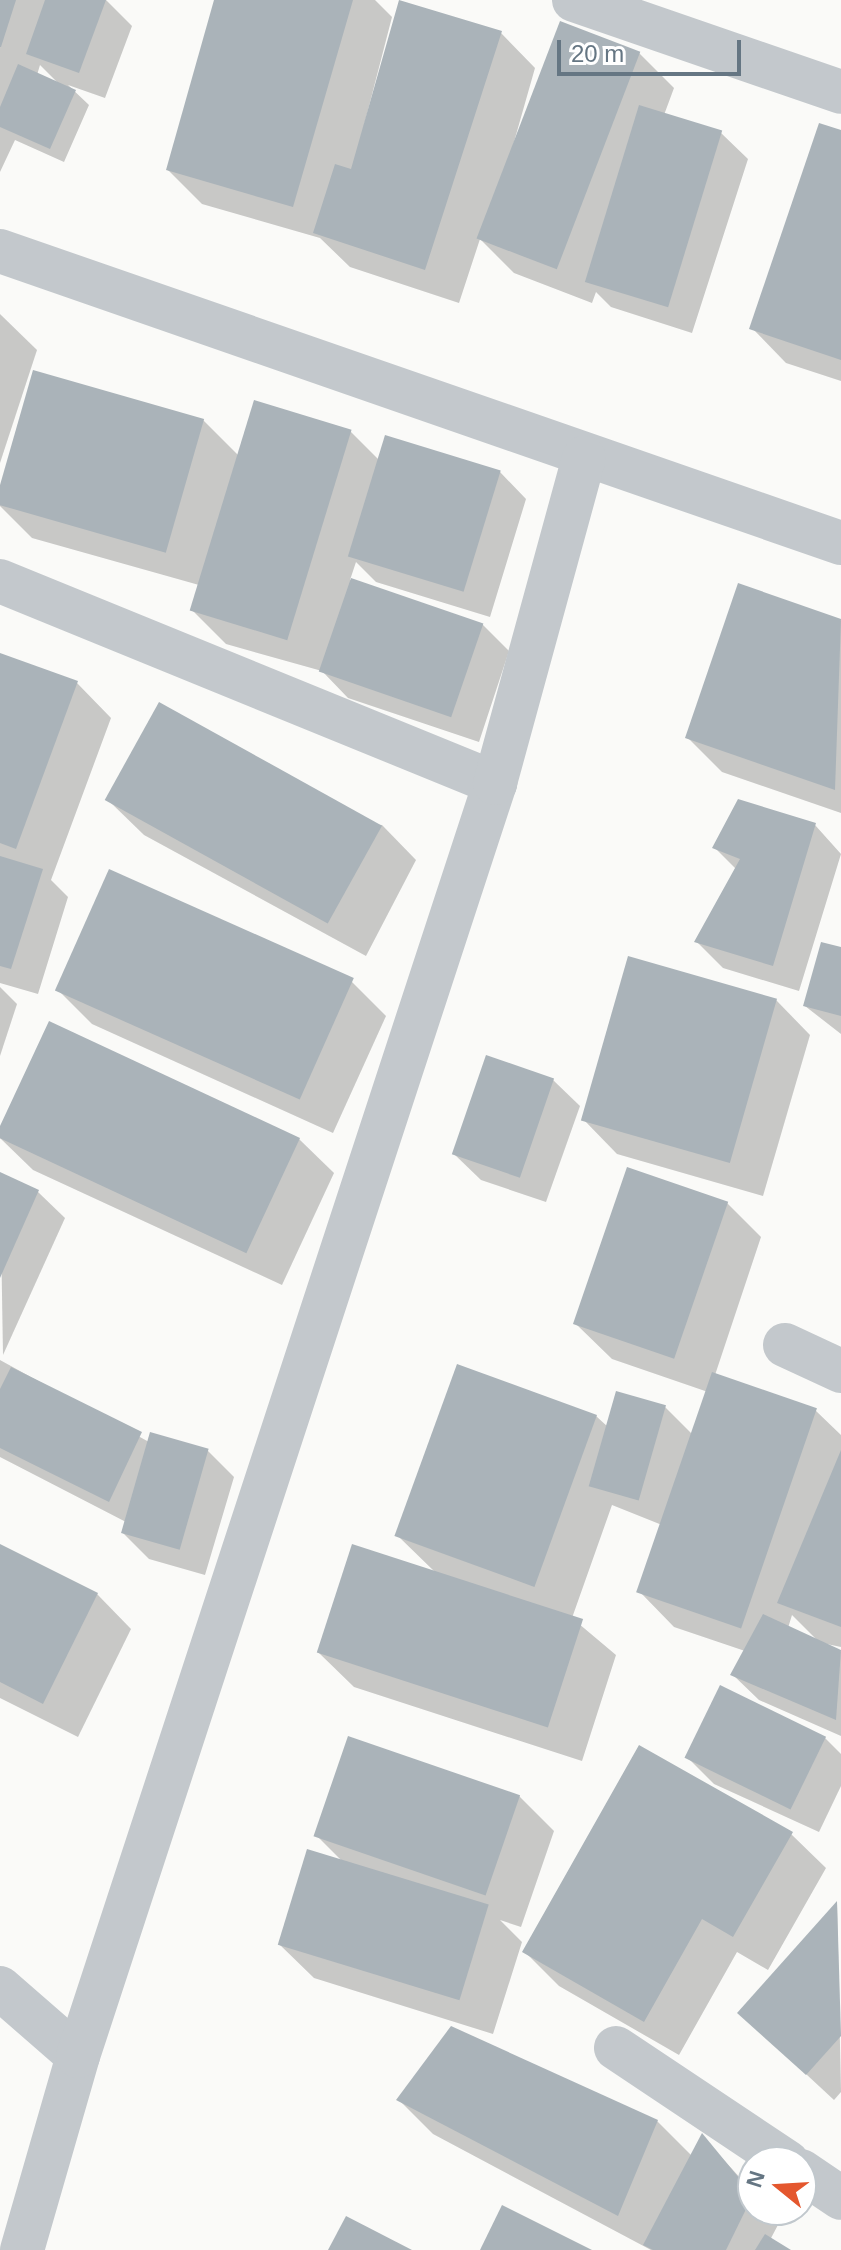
<!DOCTYPE html>
<html>
<head>
<meta charset="utf-8">
<style>
	body { margin:0 }
	#map { position:relative; width:841px; height:2250px; overflow:hidden; background:#fafaf8; font-family:Helvetica,sans-serif }
	div>[style] { position:absolute }
	.shadow>* { inset:0; background:#0003 }
	.building>* { inset:0; background:#aab3b9; transform-origin:0 0 }
	.street>* { height:44px; margin:-22px; padding:0 22px; transform-origin:22px; border-radius:22px; background:#c3c8cc }
	span { translate:-50% -50%; white-space:nowrap; text-align:center; line-height:1.15; -webkit-text-stroke:8px #fff; paint-order:stroke }
	.north { position:absolute; left:737px; top:2146px; width:80px; height:80px; box-sizing:border-box; background:#fff; border:2px solid #c1c8cd; border-radius:50%; rotate:288deg; font-size:22px; font-weight:700; line-height:32px; text-align:center; color:#657683 }
	.north::after { content:''; display:block; margin:auto; width:28px; height:36px; background:#e4572e; clip-path:polygon(50% 0,100% 100%,50% 72%,0 100%) }
	.scale { position:absolute; left:557px; top:40px; width:184px; height:36px; box-sizing:border-box; border:4px solid #657683; border-top:0; padding-left:10px; font-size:24px; line-height:28px; white-space:nowrap; color:#657683; -webkit-text-stroke:6px #fff; paint-order:stroke }
</style>
</head>
<body>
<div id="map">
	<div class="shadow">
		<i style="clip-path:polygon(evenodd,0 0,106px 0,132px 26px,105px 98px,68px 85px,89px 105px,64px 162px,15px 140px,0 172px,0 0,40px 65px,59px 84px,37px 75px,40px 65px)"></i>
		<i style="clip-path:polygon(217px 0,375px 0,392px 17px,352px 172px,501px 33px,535px 68px,506px 170px,639px 53px,674px 88px,664px 115px,721px 133px,748px 159px,692px 333px,611px 307px,596px 292px,592px 303px,514px 273px,480px 239px,459px 303px,350px 267px,320px 238px,202px 204px,168px 170px)"></i>
		<i style="clip-path:polygon(841px 132px,841px 381px,786px 363px,752px 328px)"></i>
		<i style="clip-path:polygon(0 314px,37px 350px,0 463px)"></i>
		<i style="clip-path:polygon(34px 373px,203px 420px,239px 456px,351px 432px,379px 460px,500px 472px,526px 499px,490px 617px,376px 582px,356px 562px,350px 580px,483px 625px,509px 651px,479px 742px,348px 698px,322px 671px,226px 644px,192px 610px,199px 585px,32px 538px,0 506px,0 493px)"></i>
		<i style="clip-path:polygon(739px 586px,841px 621px,841px 813px,722px 772px,687px 737px)"></i>
		<i style="clip-path:polygon(0 655px,77px 683px,111px 718px,51px 880px,68px 897px,38px 994px,0 983px)"></i>
		<i style="clip-path:polygon(109px 801px,382px 825px,416px 860px,366px 956px,144px 835px)"></i>
		<i style="clip-path:polygon(815px 825px,841px 854px,799px 991px,723px 968px,696px 941px,737px 870px,714px 847px)"></i>
		<i style="clip-path:polygon(841px 949px,841px 1034px,805px 1006px)"></i>
		<i style="clip-path:polygon(352px 982px,386px 1016px,333px 1133px,92px 1024px,57px 989px)"></i>
		<i style="clip-path:polygon(0 987px,17px 1004px,0 1056px)"></i>
		<i style="clip-path:polygon(776px 1000px,810px 1035px,763px 1196px,617px 1154px,583px 1119px)"></i>
		<i style="clip-path:polygon(50px 1024px,299px 1139px,334px 1173px,282px 1285px,33px 1170px,0 1138px)"></i>
		<i style="clip-path:polygon(553px 1080px,580px 1106px,546px 1202px,481px 1180px,454px 1154px)"></i>
		<i style="clip-path:polygon(0 1174px,38px 1192px,65px 1218px,3px 1355px)"></i>
		<i style="clip-path:polygon(evenodd,727px 1203px,761px 1237px,715px 1375px,815px 1410px,841px 1435px,841px 1647px,822px 1643px,841px 1652px,841px 1736px,759px 1700px,732px 1674px,745px 1651px,674px 1627px,640px 1592px,662px 1525px,612px 1505px,572px 1618px,616px 1655px,582px 1761px,354px 1687px,319px 1653px,436px 1573px,399px 1537px,458px 1367px,596px 1416px,608px 1427px,665px 1407px,693px 1435px,708px 1392px,612px 1359px,577px 1325px,727px 1203px,792px 1615px,818px 1641px,788px 1628px,792px 1615px)"></i>
		<i style="clip-path:polygon(0 1360px,149px 1442px,208px 1451px,234px 1477px,205px 1575px,149px 1559px,123px 1533px,126px 1522px,0 1457px)"></i>
		<i style="clip-path:polygon(0 1546px,97px 1594px,131px 1629px,78px 1737px,0 1698px)"></i>
		<i style="clip-path:polygon(825px 1738px,841px 1754px,841px 1786px,819px 1832px,714px 1784px,688px 1758px)"></i>
		<i style="clip-path:polygon(519px 1796px,554px 1831px,521px 1927px,500px 1920px,522px 1942px,493px 2034px,314px 1978px,279px 1944px,343px 1862px,317px 1836px)"></i>
		<i style="clip-path:polygon(791px 1834px,826px 1868px,768px 1970px,737px 1952px,679px 2055px,559px 1986px,524px 1951px)"></i>
		<i style="clip-path:polygon(837px 1903px,841px 2092px,834px 2100px,740px 2013px)"></i>
		<i style="clip-path:polygon(399px 2100px,657px 2121px,692px 2156px,702px 2136px,753px 2192px,753px 2210px,768px 2210px,779px 2223px,770px 2240px,787px 2250px,651px 2250px,433px 2134px)"></i>
	</div>
	<div class="building">
		<i style="clip-path:polygon(0 0,16px 0,1px 47px,0 47px)"></i>
		<i style="clip-path:polygon(45px 0,106px 0,79px 73px,26px 54px)"></i>
		<i style="clip-path:polygon(214px 0,353px 0,293px 207px,166px 170px)"></i>
		<i style="clip-path:polygon(399px 0,502px 31px,425px 270px,313px 233px,335px 164px,351px 169px)"></i>
		<i style="left:560px;top:21px;width:86px;height:233px;rotate:21deg"></i>
		<i style="clip-path:polygon(18px 64px,76px 90px,50px 149px,0 127px,0 107px)"></i>
		<i style="left:639px;top:105px;width:87px;height:185px;rotate:17deg"></i>
		<i style="clip-path:polygon(819px 123px,841px 130px,841px 360px,749px 329px)"></i>
		<i style="left:33px;top:370px;width:178px;height:139px;rotate:16deg"></i>
		<i style="left:254px;top:400px;width:102px;height:220px;rotate:17deg"></i>
		<i style="left:385px;top:435px;width:121px;height:127px;rotate:17deg"></i>
		<i style="left:351px;top:578px;width:140px;height:99px;rotate:19deg"></i>
		<i style="clip-path:polygon(738px 583px,841px 619px,835px 790px,685px 738px)"></i>
		<i style="clip-path:polygon(0 653px,78px 681px,16px 849px,0 843px)"></i>
		<i style="left:159px;top:702px;width:255px;height:112px;rotate:29deg"></i>
		<i style="clip-path:polygon(738px 799px,816px 823px,773px 966px,694px 942px,740px 859px,712px 848px)"></i>
		<i style="clip-path:polygon(0 856px,43px 869px,11px 969px,0 966px)"></i>
		<i style="left:109px;top:869px;width:268px;height:133px;rotate:24deg"></i>
		<i style="clip-path:polygon(821px 942px,841px 947px,841px 1016px,803px 1006px)"></i>
		<i style="left:628px;top:956px;width:155px;height:171px;rotate:16deg"></i>
		<i style="left:49px;top:1021px;width:277px;height:127px;rotate:25deg"></i>
		<i style="left:486px;top:1055px;width:72px;height:105px;rotate:19deg"></i>
		<i style="left:627px;top:1167px;width:107px;height:166px;rotate:19deg"></i>
		<i style="clip-path:polygon(0 1172px,39px 1190px,0 1278px)"></i>
		<i style="left:457px;top:1364px;width:149px;height:183px;rotate:20deg"></i>
		<i style="clip-path:polygon(11px 1367px,142px 1432px,109px 1502px,0 1448px,0 1389px)"></i>
		<i style="left:712px;top:1372px;width:111px;height:233px;rotate:19deg"></i>
		<i style="left:616px;top:1391px;width:52px;height:99px;rotate:16deg"></i>
		<i style="left:150px;top:1432px;width:61px;height:105px;rotate:16deg"></i>
		<i style="clip-path:polygon(841px 1450px,841px 1627px,777px 1603px)"></i>
		<i style="clip-path:polygon(0 1544px,98px 1593px,43px 1704px,0 1682px)"></i>
		<i style="left:352px;top:1544px;width:243px;height:114px;rotate:18deg"></i>
		<i style="clip-path:polygon(763px 1614px,841px 1650px,836px 1720px,730px 1675px)"></i>
		<i style="left:720px;top:1685px;width:118px;height:81px;rotate:26deg"></i>
		<i style="left:348px;top:1736px;width:182px;height:106px;rotate:19deg"></i>
		<i style="clip-path:polygon(639px 1745px,793px 1832px,733px 1937px,702px 1919px,644px 2022px,522px 1952px)"></i>
		<i style="left:307px;top:1849px;width:190px;height:100px;rotate:17deg"></i>
		<i style="clip-path:polygon(837px 1901px,841px 2036px,806px 2075px,737px 2013px)"></i>
		<i style="clip-path:polygon(451px 2026px,658px 2120px,618px 2216px,396px 2100px)"></i>
		<i style="clip-path:polygon(702px 2133px,753px 2195px,726px 2250px,653px 2250px,643px 2245px)"></i>
		<i style="clip-path:polygon(502px 2205px,592px 2250px,480px 2250px)"></i>
		<i style="clip-path:polygon(346px 2216px,412px 2250px,328px 2250px)"></i>
		<i style="clip-path:polygon(765px 2234px,791px 2250px,755px 2250px)"></i>
	</div>
	<div class="street">
		<i style="left:574px;top:0;width:282px;rotate:19deg"></i>
		<i style="left:0;top:251px;width:890px;rotate:19.15deg"></i>
		<i style="left:0;top:581px;width:535px;rotate:22.2deg"></i>
		<i style="left:785px;top:1345px;width:62px;rotate:24.9deg"></i>
		<i style="left:0;top:1988px;width:103px;rotate:41.1deg"></i>
		<i style="left:616px;top:2048px;width:206px;rotate:33.7deg"></i>
		<i style="left:801px;top:2171px;width:48px;rotate:34deg"></i>
		<i style="left:22px;top:2250px;width:202px;rotate:-73.9deg"></i>
		<i style="left:78px;top:2056px;width:1340px;rotate:-71.86deg"></i>
		<i style="left:495px;top:783px;width:337px;rotate:-74.7deg"></i>
	</div>
	<div class="north">N</div>
	<div class="scale">20 m</div>
</div>
</body>
</html>
